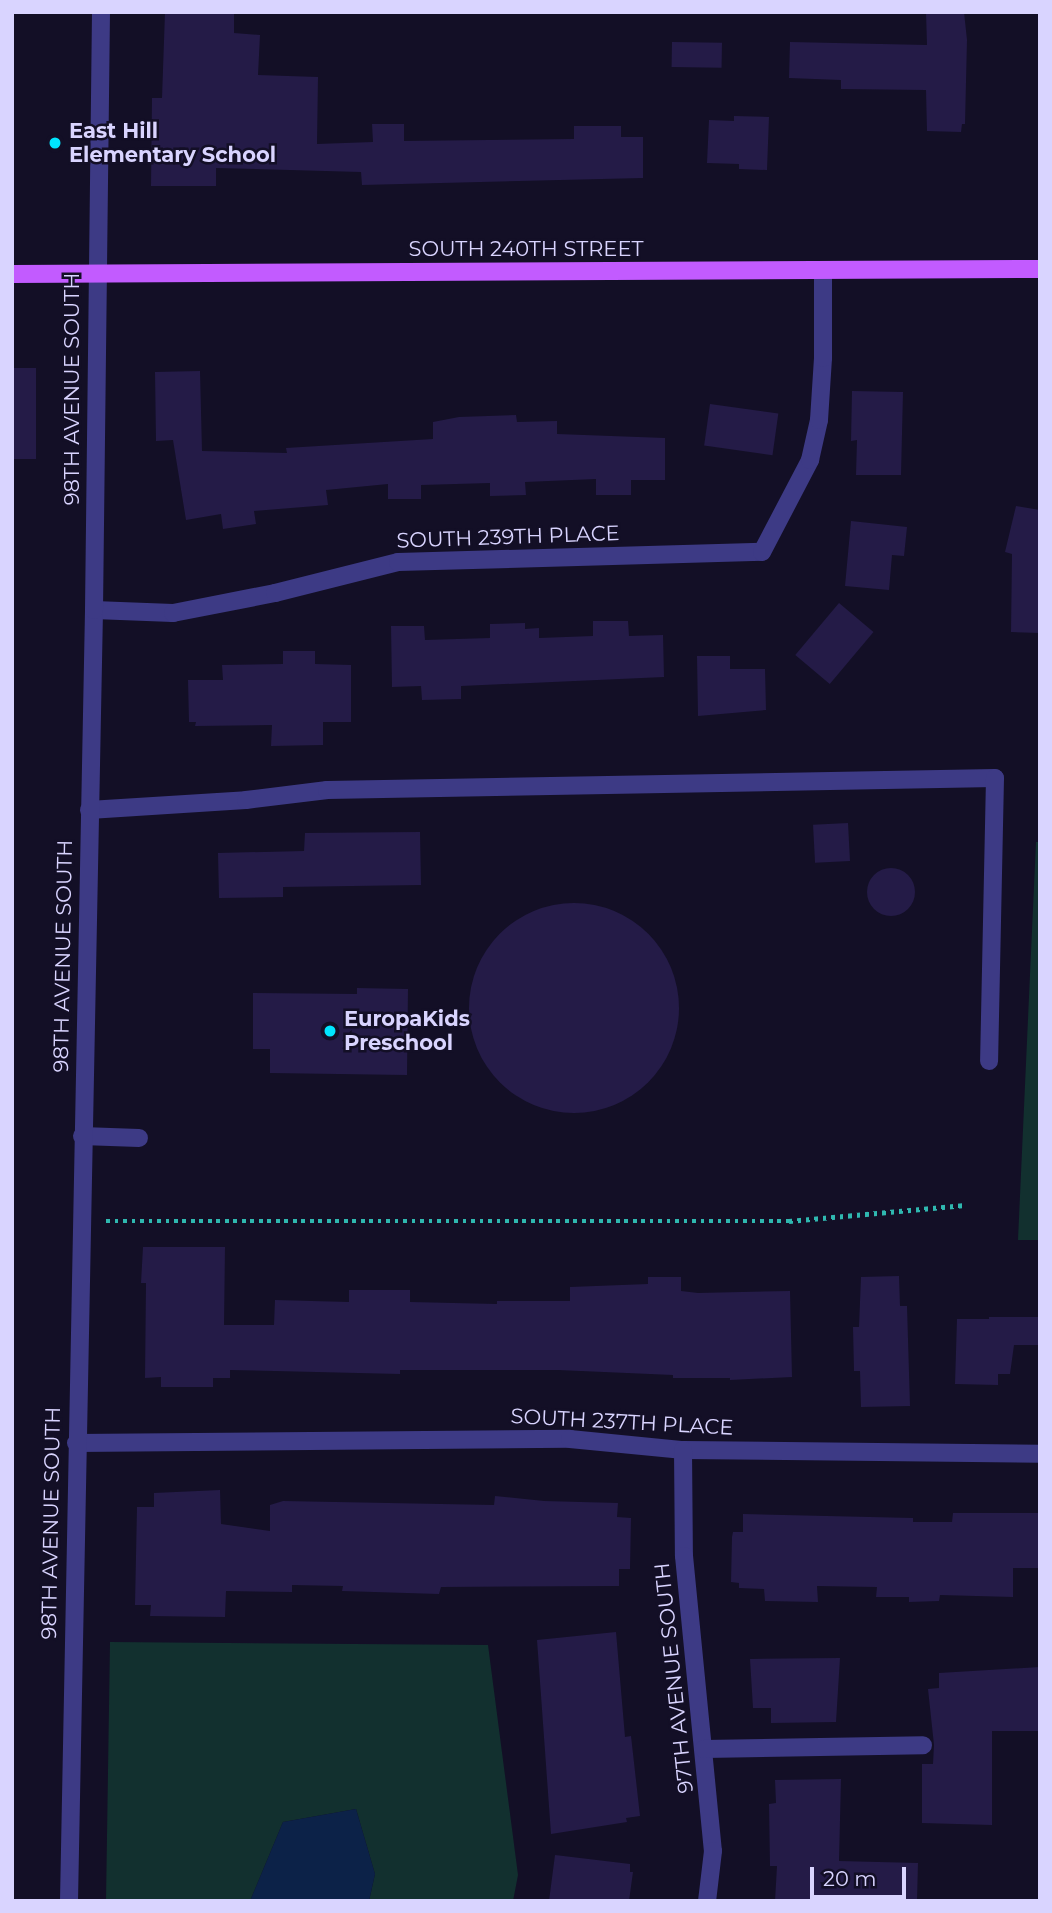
<!DOCTYPE html>
<html>
<head>
<meta charset="utf-8">
<style>
	body { margin:0 }
	#map { position:relative; width:1052px; height:1913px; overflow:hidden; background:#130f26; font-family:Montserrat,sans-serif }
	div>[style] { position:absolute }
	.green>* { inset:0; background:#12302f }
	.water>* { inset:0; background:#0c2248 }
	.building>* { inset:0; background:#241b47; transform-origin:0 0 }
	.round { border-radius:50% }
	.path>* { height:4.5px; margin-top:-2.25px; transform-origin:0; background:repeating-linear-gradient(90deg,#2fb8b0 0 3.5px,transparent 0 8.5px) }
	.minor>* { height:18px; margin:-9px; padding:0 9px; transform-origin:9px; border-radius:9px; background:#3d3a85 }
	.major>* { height:18px; margin:-9px; padding:0 9px; transform-origin:9px; border-radius:9px; background:#c25bff }
	.dots>* { width:19px; height:19px; translate:-50% -50%; box-sizing:border-box; border:4px solid #130f26; border-radius:50% }
	span { translate:-50% -50%; white-space:nowrap; text-align:center; line-height:1.15; -webkit-text-stroke:5px #130f26; paint-order:stroke }
	.poi-label { font-size:21px; color:#d9d4ff; font-weight:700 }
	.left { translate:0 -50%; text-align:left }
	.street-label { font-size:21px; color:#d9d4ff }
	.frame { position:absolute; inset:0; border:14px solid #d9d4ff; pointer-events:none }
	.scale { position:absolute; left:810px; top:1867px; width:96px; height:32px; box-sizing:border-box; border:4px solid #d9d4ff; border-top:0; padding-left:9px; font-size:21px; line-height:24px; white-space:nowrap; color:#d9d4ff; -webkit-text-stroke:5px #130f26; paint-order:stroke }
</style>
</head>
<body>
<div id="map">
	<div class="green">
		<i style="clip-path:polygon(1036px 842px,1040px 842px,1040px 1240px,1018px 1240px)"></i>
		<i style="clip-path:polygon(110px 1642px,488px 1645px,518px 1875px,513px 1901px,369px 1901px,375px 1874px,356px 1809px,283px 1822px,250px 1901px,106px 1901px)"></i>
	</div>
	<div class="water">
		<i style="clip-path:polygon(356px 1809px,375px 1874px,369px 1901px,250px 1901px,283px 1822px)"></i>
	</div>
	<div class="building">
		<i style="clip-path:polygon(165px 12px,234px 14px,234px 33px,260px 35px,258px 75px,318px 77px,317px 144px,373px 142px,372px 124px,404px 124px,404px 141px,574px 139px,574px 126px,621px 126px,621px 137px,643px 137px,643px 178px,362px 185px,361px 172px,216px 168px,216px 186px,151px 186px,152px 98px,162px 98px)"></i>
		<i style="clip-path:polygon(926px 12px,964px 12px,967px 40px,965px 124px,962px 124px,961px 132px,927px 131px,926px 90px,841px 89px,841px 80px,789px 78px,790px 42px,927px 45px)"></i>
		<i style="left:672px;top:42px;width:50px;height:25px;rotate:1deg"></i>
		<i style="clip-path:polygon(734px 116px,769px 117px,767px 170px,739px 169px,739px 164px,707px 163px,709px 120px,734px 121px)"></i>
		<i style="left:12px;top:368px;width:24px;height:91px"></i>
		<i style="clip-path:polygon(200px 371px,202px 451px,287px 453px,286px 448px,433px 439px,433px 422px,459px 417px,516px 415px,517px 422px,557px 421px,557px 434px,665px 438px,665px 480px,631px 480px,631px 495px,596px 495px,596px 479px,525px 482px,526px 495px,490px 496px,490px 483px,421px 485px,421px 499px,388px 499px,388px 484px,326px 490px,328px 505px,254px 511px,256px 524px,223px 529px,221px 514px,186px 520px,173px 440px,156px 441px,155px 372px)"></i>
		<i style="clip-path:polygon(852px 391px,903px 392px,901px 475px,856px 475px,857px 440px,851px 441px)"></i>
		<i style="left:710px;top:404px;width:69px;height:42px;rotate:8deg"></i>
		<i style="clip-path:polygon(1016px 506px,1040px 510px,1040px 633px,1011px 632px,1012px 554px,1005px 552px)"></i>
		<i style="clip-path:polygon(851px 521px,907px 527px,904px 556px,892px 555px,889px 590px,845px 586px)"></i>
		<i style="left:839px;top:603px;width:45px;height:68px;rotate:40deg"></i>
		<i style="clip-path:polygon(593px 621px,628px 621px,629px 636px,663px 635px,664px 677px,461px 686px,461px 699px,422px 700px,421px 686px,392px 687px,391px 626px,424px 626px,425px 640px,490px 638px,490px 624px,525px 623px,525px 629px,539px 628px,539px 638px,593px 636px)"></i>
		<i style="clip-path:polygon(283px 651px,315px 651px,315px 664px,351px 665px,351px 722px,323px 722px,323px 745px,271px 746px,272px 725px,195px 726px,196px 722px,189px 722px,188px 680px,223px 680px,222px 665px,283px 664px)"></i>
		<i style="clip-path:polygon(697px 656px,730px 656px,730px 669px,765px 669px,766px 710px,698px 716px)"></i>
		<i style="left:848px;top:823px;width:38px;height:35px;rotate:87deg"></i>
		<i style="clip-path:polygon(420px 832px,421px 885px,283px 887px,283px 897px,219px 898px,218px 853px,304px 851px,305px 833px)"></i>
		<i class="round" style="left:867px;top:868px;width:48px;height:48px"></i>
		<i class="round" style="left:469px;top:903px;width:210px;height:210px"></i>
		<i style="clip-path:polygon(357px 988px,408px 989px,407px 1075px,270px 1073px,270px 1049px,253px 1049px,253px 993px,357px 994px)"></i>
		<i style="clip-path:polygon(143px 1247px,225px 1247px,224px 1325px,274px 1325px,275px 1300px,349px 1302px,349px 1290px,410px 1290px,410px 1302px,497px 1304px,497px 1301px,570px 1301px,570px 1287px,648px 1284px,648px 1277px,681px 1277px,681px 1291px,698px 1293px,790px 1291px,792px 1377px,730px 1380px,730px 1378px,673px 1378px,673px 1375px,558px 1370px,400px 1370px,400px 1374px,230px 1370px,230px 1378px,213px 1378px,213px 1387px,161px 1387px,161px 1377px,145px 1378px,146px 1283px,141px 1283px)"></i>
		<i style="clip-path:polygon(899px 1276px,900px 1306px,907px 1306px,910px 1406px,861px 1407px,860px 1371px,854px 1371px,853px 1327px,859px 1327px,861px 1277px)"></i>
		<i style="clip-path:polygon(989px 1317px,1040px 1317px,1040px 1345px,1014px 1345px,1010px 1374px,998px 1374px,998px 1385px,955px 1384px,957px 1319px,989px 1319px)"></i>
		<i style="clip-path:polygon(220px 1490px,221px 1524px,270px 1531px,270px 1505px,283px 1501px,494px 1505px,495px 1496px,544px 1501px,618px 1503px,617px 1517px,631px 1518px,630px 1569px,619px 1569px,619px 1586px,441px 1587px,439px 1594px,342px 1591px,343px 1586px,292px 1585px,292px 1592px,226px 1591px,225px 1617px,150px 1616px,151px 1605px,135px 1605px,137px 1507px,154px 1507px,154px 1493px)"></i>
		<i style="clip-path:polygon(953px 1513px,1040px 1513px,1040px 1568px,1013px 1568px,1013px 1597px,940px 1595px,939px 1601px,909px 1602px,909px 1597px,876px 1597px,877px 1587px,817px 1586px,818px 1602px,765px 1601px,764px 1589px,739px 1588px,739px 1583px,731px 1582px,732px 1537px,733px 1532px,743px 1532px,743px 1514px,913px 1518px,913px 1522px,952px 1522px)"></i>
		<i style="clip-path:polygon(616px 1632px,625px 1737px,631px 1736px,640px 1816px,626px 1818px,627px 1822px,551px 1834px,537px 1640px)"></i>
		<i style="clip-path:polygon(840px 1658px,836px 1722px,771px 1723px,771px 1708px,753px 1708px,750px 1659px)"></i>
		<i style="clip-path:polygon(1040px 1667px,1040px 1731px,992px 1731px,992px 1825px,922px 1823px,922px 1764px,933px 1764px,934px 1745px,928px 1689px,939px 1688px,939px 1673px)"></i>
		<i style="clip-path:polygon(841px 1779px,839px 1861px,918px 1863px,917px 1901px,775px 1901px,777px 1866px,770px 1866px,769px 1804px,776px 1803px,775px 1780px)"></i>
		<i style="clip-path:polygon(555px 1855px,630px 1864px,630px 1872px,633px 1872px,629px 1901px,549px 1901px)"></i>
	</div>
	<div class="path">
		<i style="left:106px;top:1221px;width:683px"></i>
		<i style="left:789px;top:1221px;width:177px;rotate:-5.2deg"></i>
	</div>
	<div class="minor">
		<i style="left:94px;top:610px;width:79px;rotate:2.2deg"></i>
		<i style="left:173px;top:613px;width:104px;rotate:-11.1deg"></i>
		<i style="left:275px;top:593px;width:127px;rotate:-14.1deg"></i>
		<i style="left:398px;top:562px;width:364px;rotate:-1.6deg"></i>
		<i style="left:762px;top:552px;width:104px;rotate:-62.4deg"></i>
		<i style="left:810px;top:460px;width:41px;rotate:-77.3deg"></i>
		<i style="left:819px;top:420px;width:62px;rotate:-86.3deg"></i>
		<i style="left:823px;top:358px;width:88px;rotate:-90deg"></i>
		<i style="left:89px;top:810px;width:157px;rotate:-3.6deg"></i>
		<i style="left:246px;top:800px;width:82px;rotate:-7deg"></i>
		<i style="left:327px;top:790px;width:668px;rotate:-1.03deg"></i>
		<i style="left:995px;top:778px;width:283px;rotate:91.2deg"></i>
		<i style="left:82px;top:1136px;width:57px;rotate:2deg"></i>
		<i style="left:76px;top:1443px;width:494px;rotate:-0.5deg"></i>
		<i style="left:570px;top:1439px;width:114px;rotate:5.6deg"></i>
		<i style="left:683px;top:1450px;width:357px;rotate:0.6deg"></i>
		<i style="left:683px;top:1450px;width:106px;rotate:89.5deg"></i>
		<i style="left:684px;top:1556px;width:296px;rotate:84.4deg"></i>
		<i style="left:713px;top:1851px;width:50px;rotate:96.8deg"></i>
		<i style="left:704px;top:1749px;width:219px;rotate:-1deg"></i>
		<i style="left:69px;top:1901px;width:1291px;rotate:-88.89deg"></i>
		<i style="left:94px;top:610px;width:598px;rotate:-89.33deg"></i>
	</div>
	<div class="major">
		<i style="left:12px;top:274px;width:1028px;rotate:-0.28deg"></i>
	</div>
	<div class="dots">
		<i style="left:55px;top:143px;background:#00e5ff"></i>
		<i style="left:330px;top:1031px;background:#00e5ff"></i>
	</div>
	<div class="poi-label">
		<span class="left" style="left:69px;top:143px">East Hill<br>Elementary School</span>
		<span class="left" style="left:344px;top:1031px">EuropaKids<br>Preschool</span>
	</div>
	<div class="street-label">
		<span style="left:526px;top:249px">SOUTH 240TH STREET</span>
		<span style="left:72px;top:389px;rotate:-90deg">98TH AVENUE SOUTH</span>
		<span style="left:508px;top:537px;rotate:-2deg">SOUTH 239TH PLACE</span>
		<span style="left:63px;top:956px;rotate:-89deg">98TH AVENUE SOUTH</span>
		<span style="left:622px;top:1422px;rotate:3deg">SOUTH 237TH PLACE</span>
		<span style="left:51px;top:1523px;rotate:-89deg">98TH AVENUE SOUTH</span>
		<span style="left:674px;top:1678px;rotate:-96deg">97TH AVENUE SOUTH</span>
	</div>
	<div class="frame"></div>
	<div class="scale">20 m</div>
</div>
</body>
</html>
